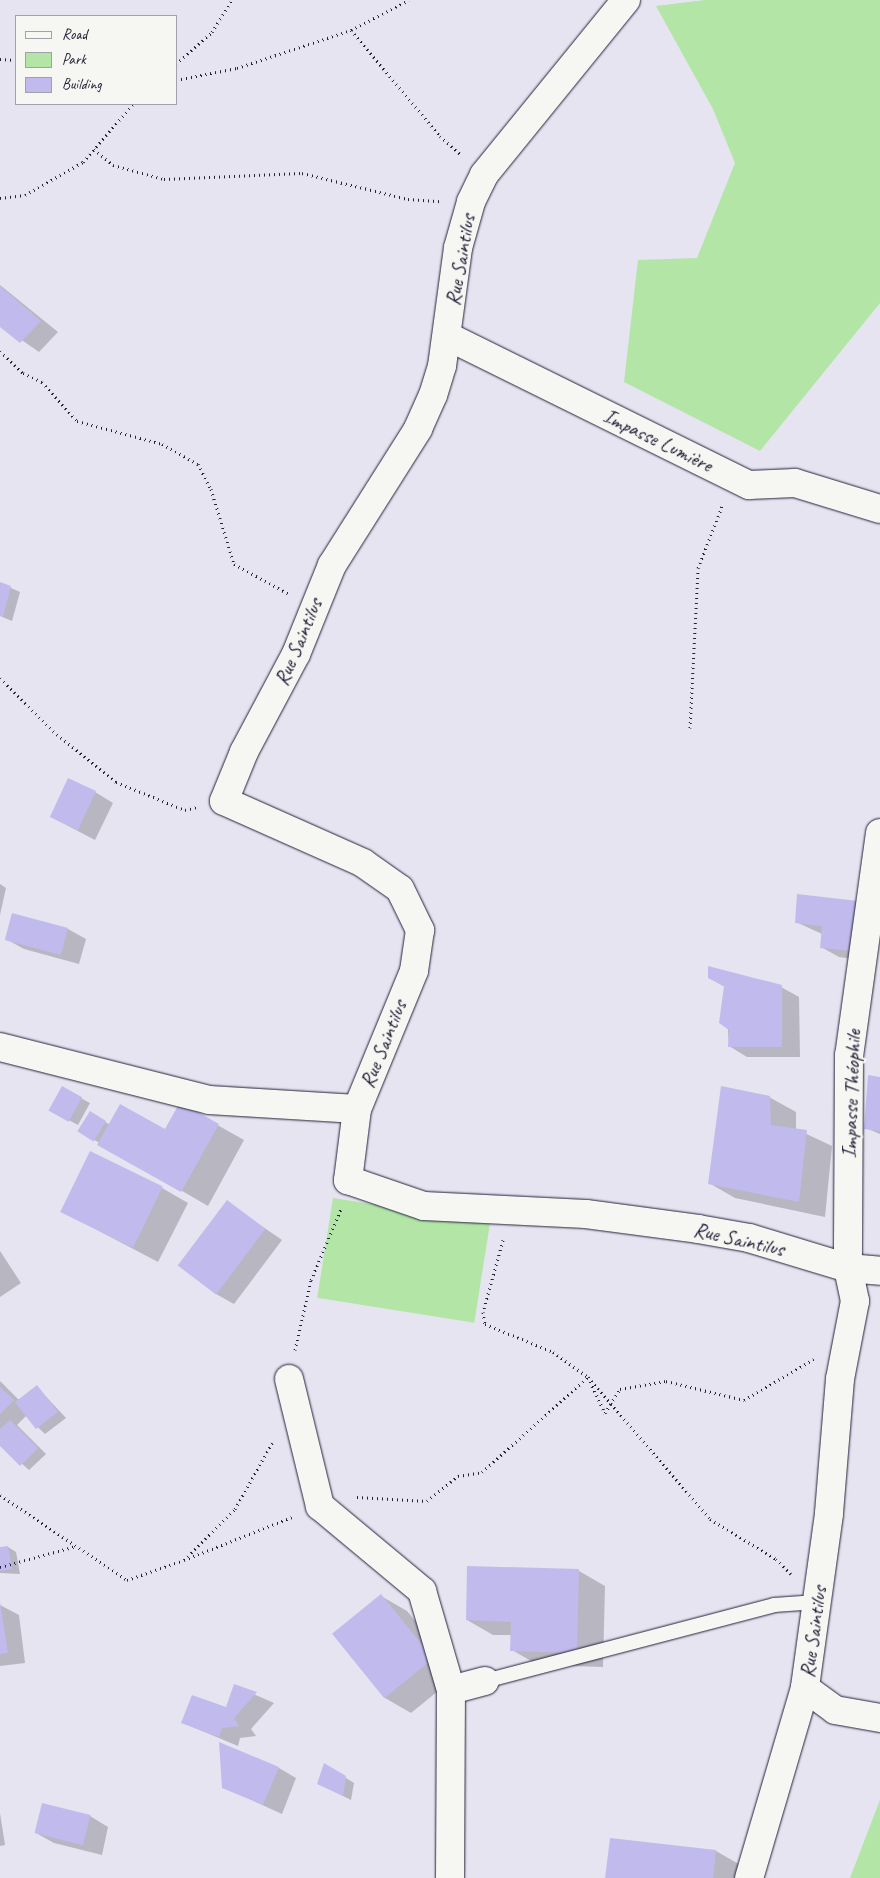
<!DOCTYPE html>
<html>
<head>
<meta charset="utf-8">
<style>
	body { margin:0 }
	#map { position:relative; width:880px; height:1878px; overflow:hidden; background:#e6e4f0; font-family:Caveat,sans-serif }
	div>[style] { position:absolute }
	.green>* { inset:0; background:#b2e5a6; transform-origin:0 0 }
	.shadow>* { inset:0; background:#0003 }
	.building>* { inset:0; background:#c1bbed; transform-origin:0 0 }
	.path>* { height:3px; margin-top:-1.5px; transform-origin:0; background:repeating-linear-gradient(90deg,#22223b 0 1px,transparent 0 5px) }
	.roads { filter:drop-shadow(0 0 1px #22223b) drop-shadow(0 0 1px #22223b) }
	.service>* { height:14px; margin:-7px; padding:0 7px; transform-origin:7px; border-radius:7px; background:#f6f6f2 }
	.minor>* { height:28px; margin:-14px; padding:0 14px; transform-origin:14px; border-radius:14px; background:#f6f6f2 }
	span { translate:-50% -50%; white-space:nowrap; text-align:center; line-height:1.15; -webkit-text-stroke:4.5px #f6f6f2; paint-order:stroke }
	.street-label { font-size:21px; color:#22223b }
	.legend { position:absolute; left:15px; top:15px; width:162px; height:90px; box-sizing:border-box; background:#f6f6f2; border:1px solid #a1a1a9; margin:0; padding:6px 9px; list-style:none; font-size:15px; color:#22223b }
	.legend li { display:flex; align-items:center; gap:10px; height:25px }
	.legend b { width:25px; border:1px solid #a1a1a9 }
</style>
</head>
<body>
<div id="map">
	<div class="green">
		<i style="clip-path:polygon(705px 0,880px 0,880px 303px,760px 451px,624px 382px,638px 260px,697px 258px,735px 163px,713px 109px,656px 6px)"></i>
		<i style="left:333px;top:1198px;width:159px;height:101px;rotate:9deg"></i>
		<i style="clip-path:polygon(880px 1800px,880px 1878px,850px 1878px)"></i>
	</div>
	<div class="shadow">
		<i style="clip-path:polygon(0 285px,58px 332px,39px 352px,0 325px)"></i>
		<i style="clip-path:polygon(0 583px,20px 592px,12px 621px,0 616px)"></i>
		<i style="clip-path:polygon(95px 792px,113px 803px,95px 840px,51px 817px)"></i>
		<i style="clip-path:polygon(0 884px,6px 888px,0 915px)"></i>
		<i style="clip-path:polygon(799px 896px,870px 961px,839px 957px,821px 947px,822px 934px,796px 922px)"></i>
		<i style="clip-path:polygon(13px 915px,68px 929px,86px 939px,79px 964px,24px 949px,6px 939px)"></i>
		<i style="clip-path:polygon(709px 978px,781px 987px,799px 997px,800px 1057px,747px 1057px,729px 1046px,725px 987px)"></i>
		<i style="clip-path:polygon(880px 1078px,880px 1134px,866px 1128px)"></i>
		<i style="clip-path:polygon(62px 1088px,90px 1103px,78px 1125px,59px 1115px)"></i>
		<i style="clip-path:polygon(769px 1097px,796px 1112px,796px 1129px,832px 1146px,825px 1217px,735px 1198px,709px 1183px)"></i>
		<i style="clip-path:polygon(180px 1104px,244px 1140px,208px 1206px,79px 1131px,91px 1113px,110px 1125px,165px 1130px)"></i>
		<i style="clip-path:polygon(162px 1188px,188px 1203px,158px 1262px,61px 1211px)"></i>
		<i style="clip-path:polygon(227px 1202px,282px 1240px,234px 1304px,216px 1294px)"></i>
		<i style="clip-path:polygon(0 1251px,21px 1283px,0 1297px)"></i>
		<i style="clip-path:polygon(0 1381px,19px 1400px,37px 1387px,66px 1418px,45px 1434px,26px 1416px,17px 1425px,46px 1454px,29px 1470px,0 1444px)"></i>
		<i style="clip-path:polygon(8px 1547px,16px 1552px,20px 1574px,0 1573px,0 1548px)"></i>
		<i style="clip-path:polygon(579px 1571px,605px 1586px,603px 1667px,538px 1665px,512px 1650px,512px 1635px,493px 1635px,467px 1620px)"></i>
		<i style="clip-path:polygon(381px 1596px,407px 1611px,459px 1674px,411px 1713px,385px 1698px)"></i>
		<i style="clip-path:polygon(0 1605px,19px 1615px,25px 1663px,0 1666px)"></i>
		<i style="clip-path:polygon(235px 1686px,274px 1703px,251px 1729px,256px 1736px,240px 1738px,238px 1746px,183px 1723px,227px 1709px)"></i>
		<i style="clip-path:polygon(279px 1768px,296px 1778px,282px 1814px,223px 1787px)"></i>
		<i style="clip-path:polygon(333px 1770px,354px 1783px,351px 1800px,327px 1788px)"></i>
		<i style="clip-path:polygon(0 1813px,5px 1845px,0 1846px)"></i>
		<i style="clip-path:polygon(90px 1816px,108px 1827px,102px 1855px,54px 1843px,36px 1833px)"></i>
		<i style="clip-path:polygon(611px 1839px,716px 1851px,742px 1866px,741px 1878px,606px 1878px)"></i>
	</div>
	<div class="building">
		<i style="clip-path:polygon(0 286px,41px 321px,20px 343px,0 327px)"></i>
		<i style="clip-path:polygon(0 582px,11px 586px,3px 617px,0 615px)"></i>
		<i style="left:68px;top:778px;width:31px;height:43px;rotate:25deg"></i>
		<i style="clip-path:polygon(797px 894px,858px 901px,852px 951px,820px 948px,822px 926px,795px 923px)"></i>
		<i style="left:12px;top:913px;width:58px;height:28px;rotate:15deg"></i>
		<i style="clip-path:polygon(708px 966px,782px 985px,782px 1047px,728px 1047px,729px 1030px,719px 1023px,724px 986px,708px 978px)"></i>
		<i style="clip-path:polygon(868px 1075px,880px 1077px,880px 1131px,864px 1129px)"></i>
		<i style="left:62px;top:1086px;width:23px;height:28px;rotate:29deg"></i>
		<i style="clip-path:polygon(721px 1086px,770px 1096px,771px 1125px,807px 1130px,799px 1202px,708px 1184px)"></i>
		<i style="clip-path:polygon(180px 1102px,219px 1124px,181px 1192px,97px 1145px,120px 1104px,165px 1129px)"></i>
		<i style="left:90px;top:1111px;width:19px;height:24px;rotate:32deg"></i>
		<i style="left:90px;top:1151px;width:81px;height:68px;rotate:26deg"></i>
		<i style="left:227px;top:1200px;width:48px;height:82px;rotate:37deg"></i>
		<i style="left:37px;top:1385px;width:34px;height:28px;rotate:52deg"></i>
		<i style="clip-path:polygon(0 1387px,14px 1400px,0 1414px)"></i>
		<i style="clip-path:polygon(10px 1420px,38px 1448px,20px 1466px,0 1446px,0 1429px)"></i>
		<i style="clip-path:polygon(8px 1546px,12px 1569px,0 1571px,0 1547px)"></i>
		<i style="clip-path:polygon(467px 1566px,579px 1569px,577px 1653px,510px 1651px,511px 1622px,466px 1620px)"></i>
		<i style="left:381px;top:1594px;width:83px;height:63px;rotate:51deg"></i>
		<i style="clip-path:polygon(0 1602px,8px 1653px,0 1654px)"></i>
		<i style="clip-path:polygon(234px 1684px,257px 1692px,234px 1718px,239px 1726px,222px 1728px,219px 1737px,181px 1723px,192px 1695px,226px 1707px)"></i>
		<i style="clip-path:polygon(219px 1742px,279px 1767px,263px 1805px,222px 1788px)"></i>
		<i style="clip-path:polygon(324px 1763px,346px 1776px,343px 1796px,317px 1784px)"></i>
		<i style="left:42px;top:1803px;width:50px;height:31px;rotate:14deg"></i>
		<i style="clip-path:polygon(610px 1838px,716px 1850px,713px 1878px,605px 1878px)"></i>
	</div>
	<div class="path">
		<i style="left:351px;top:30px;width:138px;rotate:50deg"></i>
		<i style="left:440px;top:136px;width:28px;rotate:42deg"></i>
		<i style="left:0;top:59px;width:16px;rotate:4deg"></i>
		<i style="left:176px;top:64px;width:48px;rotate:-41.6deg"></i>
		<i style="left:212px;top:32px;width:38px;rotate:-58deg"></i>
		<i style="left:176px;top:80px;width:62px;rotate:-11.1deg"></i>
		<i style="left:237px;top:68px;width:120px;rotate:-18.4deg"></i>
		<i style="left:351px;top:30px;width:65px;rotate:-27.3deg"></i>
		<i style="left:94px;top:149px;width:25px;rotate:40deg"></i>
		<i style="left:113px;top:165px;width:53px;rotate:15.4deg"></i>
		<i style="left:164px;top:179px;width:138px;rotate:-2.5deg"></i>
		<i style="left:302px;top:173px;width:109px;rotate:13.8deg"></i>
		<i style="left:408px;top:199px;width:32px;rotate:4deg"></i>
		<i style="left:0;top:198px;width:25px;rotate:-7deg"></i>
		<i style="left:25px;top:195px;width:67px;rotate:-29.6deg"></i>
		<i style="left:83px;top:162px;width:77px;rotate:-49.2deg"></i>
		<i style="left:0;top:351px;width:32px;rotate:44deg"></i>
		<i style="left:23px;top:373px;width:21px;rotate:25deg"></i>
		<i style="left:42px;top:382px;width:52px;rotate:48.1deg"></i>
		<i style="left:77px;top:421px;width:88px;rotate:15.1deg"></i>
		<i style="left:162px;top:444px;width:41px;rotate:29.1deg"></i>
		<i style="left:198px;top:464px;width:28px;rotate:63deg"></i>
		<i style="left:211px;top:489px;width:78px;rotate:73deg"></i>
		<i style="left:234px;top:564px;width:63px;rotate:28.6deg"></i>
		<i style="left:0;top:678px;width:75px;rotate:45deg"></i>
		<i style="left:53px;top:731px;width:81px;rotate:39deg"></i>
		<i style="left:116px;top:782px;width:74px;rotate:22.1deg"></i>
		<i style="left:185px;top:810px;width:12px;rotate:-14deg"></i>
		<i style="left:690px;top:728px;width:160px;rotate:-87.1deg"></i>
		<i style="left:698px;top:568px;width:69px;rotate:-68.7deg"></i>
		<i style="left:503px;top:1240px;width:75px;rotate:105.5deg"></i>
		<i style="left:483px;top:1312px;width:12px;rotate:81deg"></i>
		<i style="left:485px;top:1324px;width:74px;rotate:22.4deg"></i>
		<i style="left:553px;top:1352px;width:43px;rotate:35.5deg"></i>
		<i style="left:588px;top:1377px;width:187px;rotate:49.3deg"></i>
		<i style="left:710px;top:1519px;width:77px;rotate:31.2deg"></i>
		<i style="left:776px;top:1559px;width:21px;rotate:45deg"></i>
		<i style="left:295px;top:1350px;width:72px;rotate:-77.1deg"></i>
		<i style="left:311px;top:1280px;width:77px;rotate:-67.1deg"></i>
		<i style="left:0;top:1495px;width:153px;rotate:33.8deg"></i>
		<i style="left:127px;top:1580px;width:60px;rotate:-19.3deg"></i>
		<i style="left:184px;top:1560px;width:72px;rotate:-45deg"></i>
		<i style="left:235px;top:1509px;width:76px;rotate:-60.7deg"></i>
		<i style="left:357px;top:1497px;width:70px;rotate:3.3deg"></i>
		<i style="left:427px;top:1501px;width:40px;rotate:-39deg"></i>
		<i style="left:458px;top:1476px;width:24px;rotate:-9deg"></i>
		<i style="left:482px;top:1472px;width:142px;rotate:-41.9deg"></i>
		<i style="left:588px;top:1377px;width:40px;rotate:65deg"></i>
		<i style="left:605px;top:1413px;width:28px;rotate:-58deg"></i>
		<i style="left:620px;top:1389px;width:47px;rotate:-9.9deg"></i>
		<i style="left:666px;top:1381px;width:80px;rotate:13.7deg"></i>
		<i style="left:744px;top:1400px;width:81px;rotate:-30.4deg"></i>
		<i style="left:184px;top:1560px;width:116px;rotate:-21.7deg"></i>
		<i style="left:0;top:1567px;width:79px;rotate:-15.4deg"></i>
	</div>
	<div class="roads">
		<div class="service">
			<i style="left:485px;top:1681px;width:299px;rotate:-14.7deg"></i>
			<i style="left:774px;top:1605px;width:43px;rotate:-4deg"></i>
		</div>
		<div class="minor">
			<i style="left:626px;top:0;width:225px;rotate:129.1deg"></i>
			<i style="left:484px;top:175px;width:30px;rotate:116deg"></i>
			<i style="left:471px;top:202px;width:48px;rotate:105.8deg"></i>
			<i style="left:458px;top:248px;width:119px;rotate:97.7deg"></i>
			<i style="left:442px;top:366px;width:30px;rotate:107deg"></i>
			<i style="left:433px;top:395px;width:37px;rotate:114deg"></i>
			<i style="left:418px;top:429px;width:161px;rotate:122.3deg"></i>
			<i style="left:332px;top:565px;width:96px;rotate:112deg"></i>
			<i style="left:296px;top:654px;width:111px;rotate:118deg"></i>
			<i style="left:244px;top:752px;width:53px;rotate:112.2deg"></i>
			<i style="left:224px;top:801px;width:152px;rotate:24deg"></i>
			<i style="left:363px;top:863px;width:45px;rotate:35.1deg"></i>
			<i style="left:400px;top:889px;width:46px;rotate:64deg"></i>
			<i style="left:420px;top:930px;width:41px;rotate:98.3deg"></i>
			<i style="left:414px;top:971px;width:149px;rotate:112.4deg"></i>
			<i style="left:357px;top:1109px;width:72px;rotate:97.2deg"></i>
			<i style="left:348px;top:1180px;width:80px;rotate:18.9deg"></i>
			<i style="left:424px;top:1206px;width:162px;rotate:2.8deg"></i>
			<i style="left:586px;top:1214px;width:113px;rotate:7.6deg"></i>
			<i style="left:698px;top:1229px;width:52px;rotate:10deg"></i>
			<i style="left:749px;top:1238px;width:103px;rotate:16.9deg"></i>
			<i style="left:848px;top:1268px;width:34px;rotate:78deg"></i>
			<i style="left:855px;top:1301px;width:79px;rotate:100.9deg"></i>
			<i style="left:840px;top:1379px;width:135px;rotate:94.7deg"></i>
			<i style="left:829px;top:1514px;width:176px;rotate:97.9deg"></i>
			<i style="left:805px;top:1688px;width:198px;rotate:106.4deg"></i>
			<i style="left:447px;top:336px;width:337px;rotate:26.3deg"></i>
			<i style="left:749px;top:485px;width:46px;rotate:-2.5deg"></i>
			<i style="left:795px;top:483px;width:89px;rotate:17deg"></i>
			<i style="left:880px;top:833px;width:224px;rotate:97.9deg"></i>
			<i style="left:849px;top:1055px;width:213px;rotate:90.3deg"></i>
			<i style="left:848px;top:1268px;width:32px;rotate:5deg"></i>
			<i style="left:0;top:1047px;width:216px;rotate:14.2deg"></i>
			<i style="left:209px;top:1100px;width:148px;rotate:3.5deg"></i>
			<i style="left:289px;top:1379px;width:131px;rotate:76.3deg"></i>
			<i style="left:320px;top:1506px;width:133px;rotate:39.8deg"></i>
			<i style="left:422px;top:1591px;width:103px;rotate:73.7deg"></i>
			<i style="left:805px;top:1688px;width:37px;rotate:36deg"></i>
			<i style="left:835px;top:1710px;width:46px;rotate:10.1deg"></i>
			<i style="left:450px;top:1878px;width:188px;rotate:-89.7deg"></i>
			<i style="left:451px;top:1690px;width:35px;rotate:-15deg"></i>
		</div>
	</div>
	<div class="street-label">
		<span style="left:460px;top:260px;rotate:-80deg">Rue Saintilus</span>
		<span style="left:658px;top:440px;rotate:26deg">Impasse Lumière</span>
		<span style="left:298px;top:642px;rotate:-67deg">Rue Saintilus</span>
		<span style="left:383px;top:1044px;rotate:-68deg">Rue Saintilus</span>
		<span style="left:851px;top:1094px;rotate:-88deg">Impasse Théophile</span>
		<span style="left:739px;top:1239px;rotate:13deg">Rue Saintilus</span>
		<span style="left:813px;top:1632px;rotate:-82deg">Rue Saintilus</span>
	</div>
	<ul class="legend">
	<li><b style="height:6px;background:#f6f6f2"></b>Road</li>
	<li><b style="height:14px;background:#b2e5a6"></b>Park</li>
	<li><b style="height:14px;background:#c1bbed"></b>Building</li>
	</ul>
</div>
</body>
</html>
